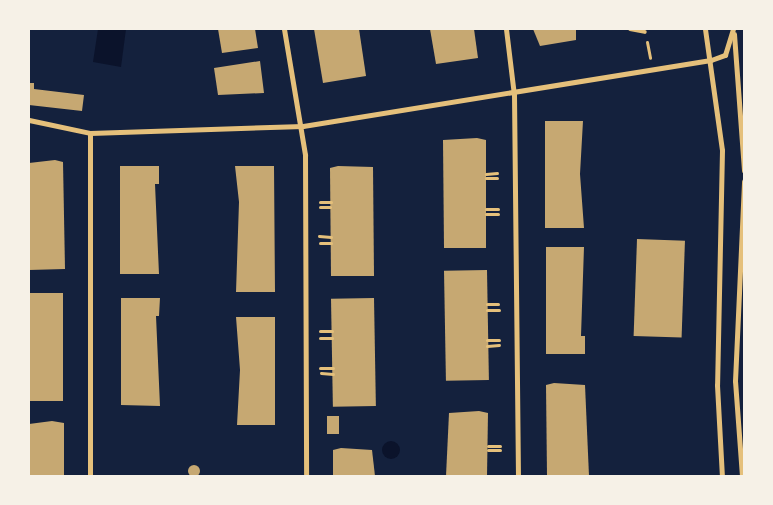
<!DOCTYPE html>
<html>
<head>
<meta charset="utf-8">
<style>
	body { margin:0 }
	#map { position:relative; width:773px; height:505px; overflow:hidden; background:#14213d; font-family:Georgia,serif }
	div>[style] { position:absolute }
	.water>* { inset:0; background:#0b132b }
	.round { border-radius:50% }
	.building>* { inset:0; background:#c6a872; transform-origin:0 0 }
	.path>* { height:3px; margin:-1.5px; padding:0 1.5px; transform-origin:1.5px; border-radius:1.5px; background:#e5c07b }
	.service>* { height:4px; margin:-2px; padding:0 2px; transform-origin:2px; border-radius:2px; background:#e5c07b }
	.minor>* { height:5px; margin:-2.5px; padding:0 2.5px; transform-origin:2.5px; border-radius:2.5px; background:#e5c07b }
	span { translate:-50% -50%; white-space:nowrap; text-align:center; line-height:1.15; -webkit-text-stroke:5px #f6f1e7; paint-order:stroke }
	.frame { position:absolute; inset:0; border:30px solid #f6f1e7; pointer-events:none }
</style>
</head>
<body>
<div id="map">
	<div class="water">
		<i style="clip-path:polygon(98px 29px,126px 29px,121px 67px,93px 62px)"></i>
		<i class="round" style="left:382px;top:441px;width:18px;height:18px"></i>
	</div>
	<div class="building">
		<i style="clip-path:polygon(218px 29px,255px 29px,258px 48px,222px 53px)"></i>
		<i style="clip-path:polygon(314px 29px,359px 29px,366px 76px,323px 83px)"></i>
		<i style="clip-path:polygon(430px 29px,474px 29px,478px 58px,436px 64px)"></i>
		<i style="clip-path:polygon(533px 29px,576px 29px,576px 40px,540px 46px)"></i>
		<i style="clip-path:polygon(260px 61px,264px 93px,218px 95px,214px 68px)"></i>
		<i style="clip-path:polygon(29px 83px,34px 83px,34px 89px,84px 95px,82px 111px,29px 105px)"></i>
		<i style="clip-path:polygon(545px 121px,583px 121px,580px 174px,584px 228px,545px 228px)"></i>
		<i style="clip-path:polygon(477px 138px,486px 140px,486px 248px,444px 248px,443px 140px)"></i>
		<i style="clip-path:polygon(55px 160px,63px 162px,65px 269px,29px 270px,29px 163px)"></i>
		<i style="clip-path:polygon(120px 166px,159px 166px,159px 184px,155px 184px,159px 274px,120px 274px)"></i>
		<i style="clip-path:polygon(235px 166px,274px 166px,275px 292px,236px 292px,239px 202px)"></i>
		<i style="clip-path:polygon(338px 166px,373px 167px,374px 276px,331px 276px,330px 168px)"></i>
		<i style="left:637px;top:239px;width:48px;height:97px;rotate:2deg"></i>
		<i style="clip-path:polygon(546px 247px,584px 247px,581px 336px,585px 336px,585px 354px,546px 354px)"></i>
		<i style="left:487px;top:270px;width:110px;height:43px;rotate:89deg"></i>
		<i style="left:29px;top:293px;width:34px;height:108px"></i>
		<i style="clip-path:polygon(121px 298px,160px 298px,159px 316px,156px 316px,160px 406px,121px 405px)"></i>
		<i style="left:374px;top:298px;width:108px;height:43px;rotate:89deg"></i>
		<i style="clip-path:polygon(236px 317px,275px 317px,275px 425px,237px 425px,240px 370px)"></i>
		<i style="clip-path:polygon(554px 383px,585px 385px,589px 476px,547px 476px,546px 385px)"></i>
		<i style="clip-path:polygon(479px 411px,488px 413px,487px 476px,446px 476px,449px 413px)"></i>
		<i style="left:327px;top:416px;width:12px;height:18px"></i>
		<i style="clip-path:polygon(52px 421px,64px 423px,64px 476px,29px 476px,29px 424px)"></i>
		<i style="clip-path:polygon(341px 448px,372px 450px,375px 476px,333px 476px,333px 450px)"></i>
		<i class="round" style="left:188px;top:465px;width:12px;height:12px"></i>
	</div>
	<div class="path">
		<i style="left:647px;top:42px;width:16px;rotate:79deg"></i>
		<i style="left:486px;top:174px;width:11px;rotate:-5deg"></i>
		<i style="left:486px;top:178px;width:11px"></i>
		<i style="left:320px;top:202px;width:11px"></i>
		<i style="left:320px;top:207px;width:10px"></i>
		<i style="left:486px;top:209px;width:12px"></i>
		<i style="left:486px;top:214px;width:12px"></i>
		<i style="left:319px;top:236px;width:12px;rotate:5deg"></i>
		<i style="left:320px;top:243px;width:11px"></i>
		<i style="left:487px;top:304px;width:11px"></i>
		<i style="left:487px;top:310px;width:12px"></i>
		<i style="left:320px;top:331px;width:12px"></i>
		<i style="left:320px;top:338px;width:12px"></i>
		<i style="left:487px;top:340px;width:12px"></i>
		<i style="left:487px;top:346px;width:12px;rotate:-5deg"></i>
		<i style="left:320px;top:368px;width:13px"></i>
		<i style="left:321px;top:373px;width:12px;rotate:5deg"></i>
		<i style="left:488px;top:446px;width:12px"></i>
		<i style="left:488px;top:450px;width:12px"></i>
	</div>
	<div class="service">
		<i style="left:630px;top:29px;width:15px;rotate:11deg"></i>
	</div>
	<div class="minor">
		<i style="left:284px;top:29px;width:128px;rotate:80.5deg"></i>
		<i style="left:305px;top:155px;width:321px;rotate:89.8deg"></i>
		<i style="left:506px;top:29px;width:66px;rotate:83.1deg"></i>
		<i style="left:514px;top:95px;width:381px;rotate:89.4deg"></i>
		<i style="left:705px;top:29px;width:122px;rotate:82deg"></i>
		<i style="left:722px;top:150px;width:235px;rotate:91.2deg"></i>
		<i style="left:717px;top:385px;width:91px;rotate:86.9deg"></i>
		<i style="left:734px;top:34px;width:137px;rotate:85.8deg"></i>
		<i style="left:29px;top:120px;width:62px;rotate:12deg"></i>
		<i style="left:90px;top:133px;width:213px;rotate:-1.9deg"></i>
		<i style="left:303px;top:126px;width:413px;rotate:-9.2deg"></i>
		<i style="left:711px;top:60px;width:15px;rotate:-20deg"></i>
		<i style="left:725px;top:55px;width:27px;rotate:-73deg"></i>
		<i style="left:90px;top:133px;width:343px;rotate:90deg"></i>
		<i style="left:742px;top:476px;width:95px;rotate:-94.2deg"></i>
		<i style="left:735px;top:381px;width:200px;rotate:-87.4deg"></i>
	</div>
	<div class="frame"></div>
</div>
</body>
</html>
